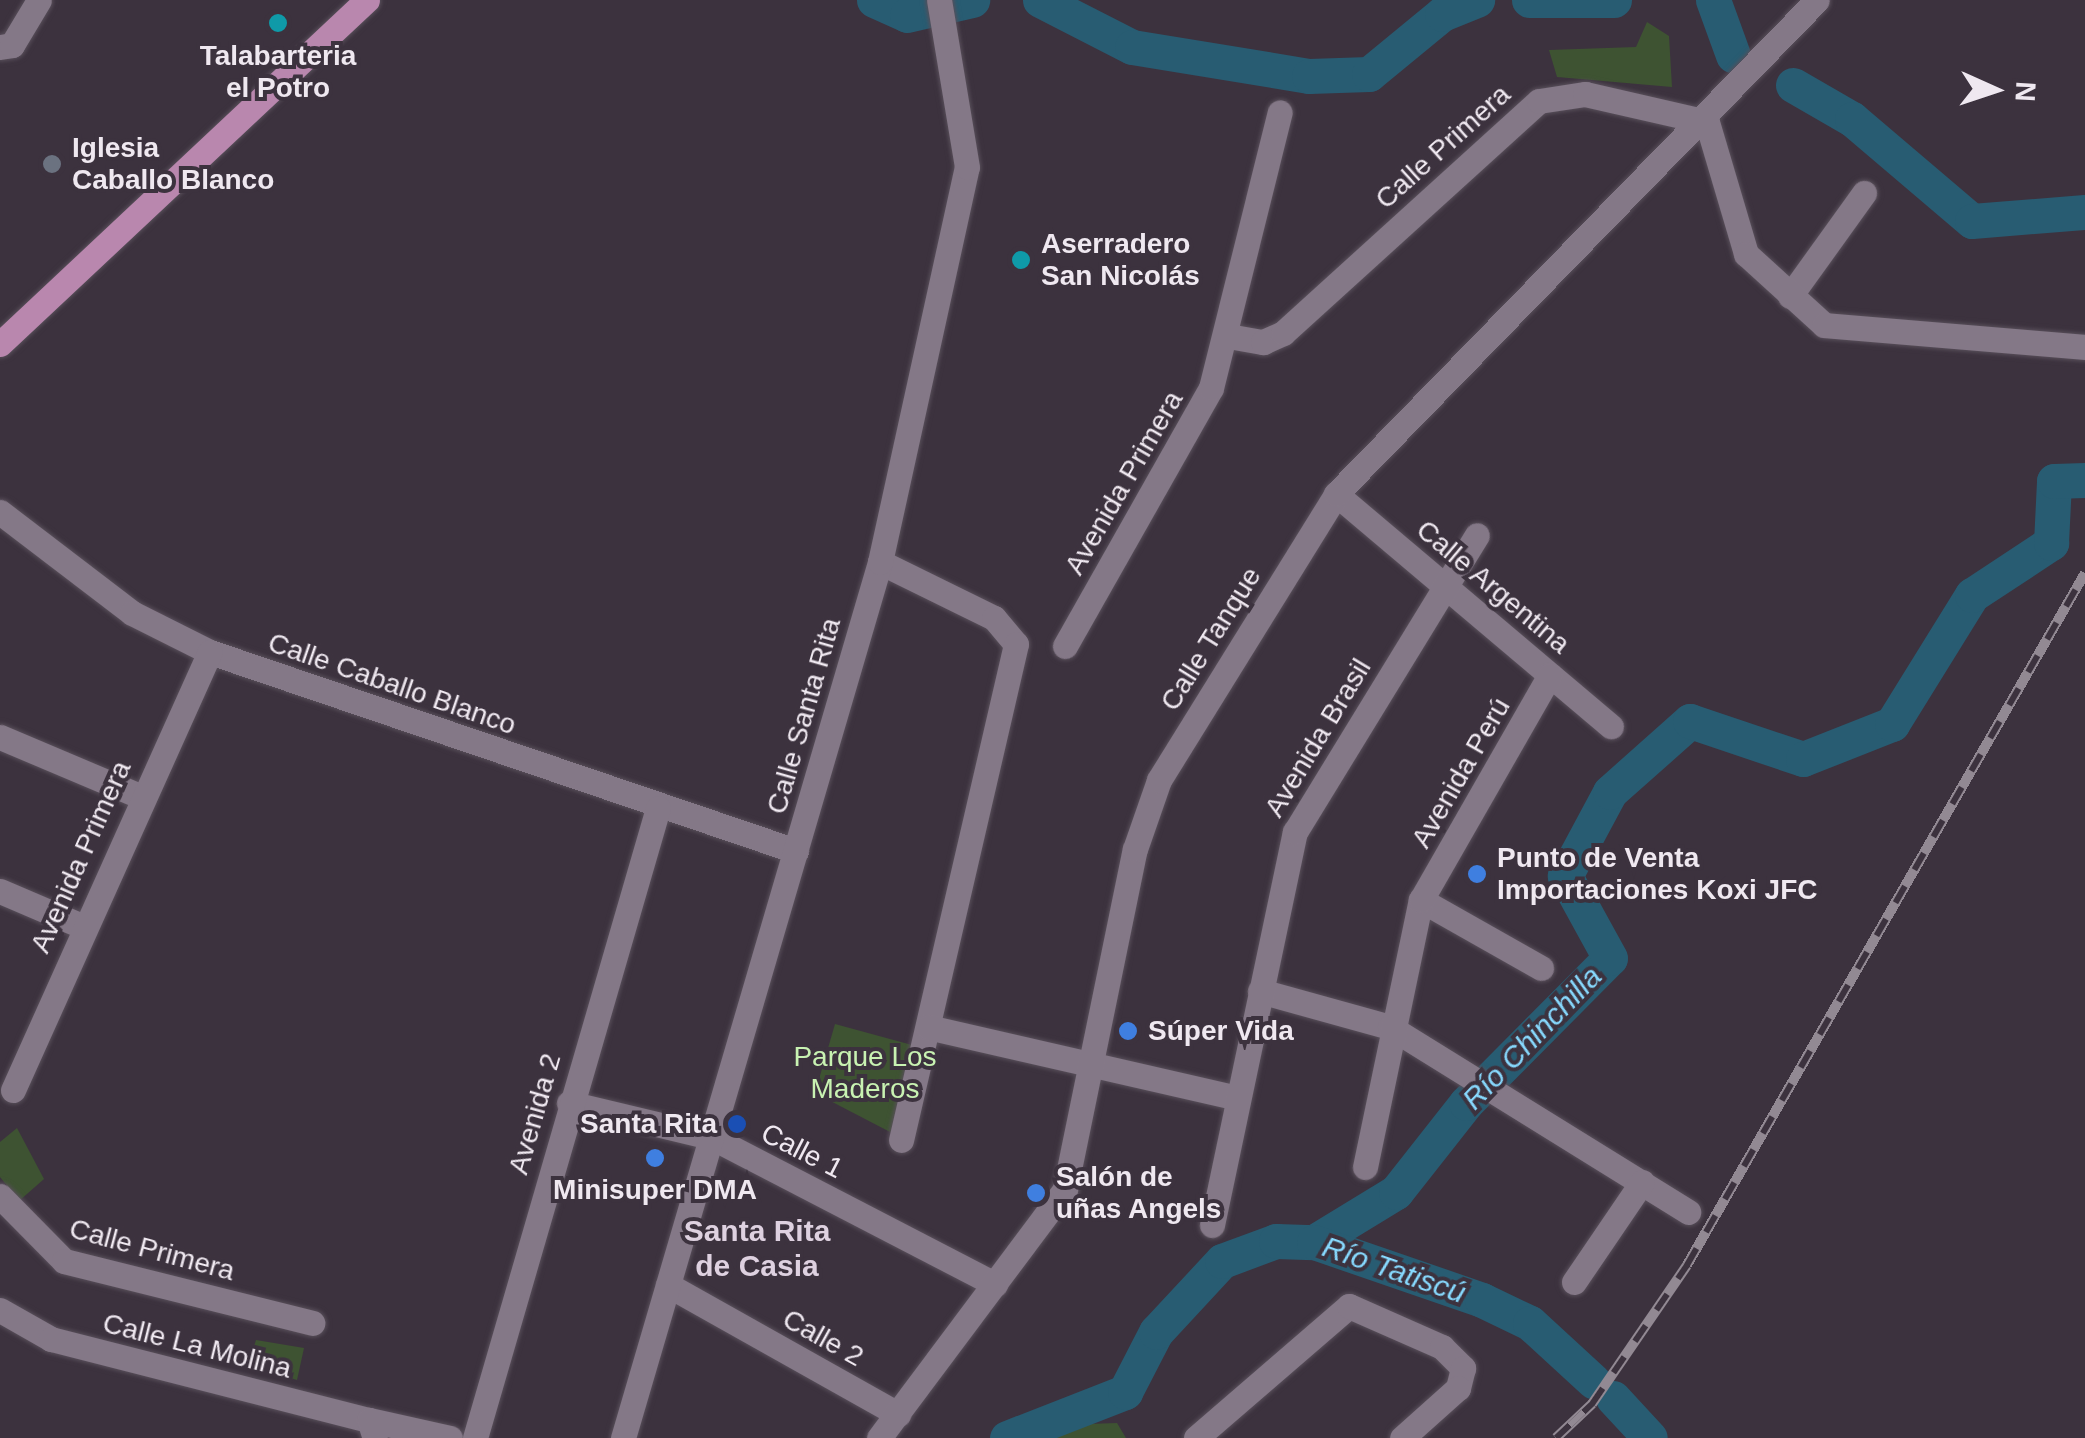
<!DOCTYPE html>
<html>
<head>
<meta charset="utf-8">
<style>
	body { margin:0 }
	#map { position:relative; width:2085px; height:1438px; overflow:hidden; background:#3c323e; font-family:Arial,sans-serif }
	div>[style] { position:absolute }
	.green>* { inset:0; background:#3e5332 }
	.river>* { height:35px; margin:-17.5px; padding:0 17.5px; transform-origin:17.5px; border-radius:17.5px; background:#285c72 }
	.roads { filter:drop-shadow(0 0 2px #584f5a) drop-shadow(0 0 2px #584f5a) }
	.minor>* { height:25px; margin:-12.5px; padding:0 12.5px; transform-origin:12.5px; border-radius:12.5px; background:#847887 }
	.major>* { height:25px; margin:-12.5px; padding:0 12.5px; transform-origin:12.5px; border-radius:12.5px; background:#b987ae }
	.rail>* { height:10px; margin-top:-5px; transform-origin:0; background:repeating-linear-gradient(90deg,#3c323e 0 19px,#928993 0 38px); box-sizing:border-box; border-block:2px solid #928993 }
	.dots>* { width:28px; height:28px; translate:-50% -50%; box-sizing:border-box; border:5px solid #3c323e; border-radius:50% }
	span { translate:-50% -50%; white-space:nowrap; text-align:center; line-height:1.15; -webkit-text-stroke:8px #3c323e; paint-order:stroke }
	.poi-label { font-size:28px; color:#efe8f0; font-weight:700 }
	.left { translate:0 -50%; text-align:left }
	.right { translate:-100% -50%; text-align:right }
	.street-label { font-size:28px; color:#efe8f0 }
	.park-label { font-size:28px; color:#c8f2b2 }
	.water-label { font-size:30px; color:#87d9fe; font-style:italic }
	.neighbourhood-label { font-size:30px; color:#ded1e0; font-weight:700 }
	.north { position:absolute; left:1945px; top:40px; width:100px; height:100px; -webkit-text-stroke:8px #3c323e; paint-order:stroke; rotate:93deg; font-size:28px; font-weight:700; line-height:40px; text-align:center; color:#efe8f0 }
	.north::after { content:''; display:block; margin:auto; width:35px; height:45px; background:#efe8f0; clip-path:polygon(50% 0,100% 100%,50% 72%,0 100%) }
</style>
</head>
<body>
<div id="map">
	<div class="green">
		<i style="clip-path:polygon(1647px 22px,1669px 36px,1672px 87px,1557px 77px,1549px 50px,1636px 47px)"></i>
		<i style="clip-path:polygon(835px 1024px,912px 1045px,892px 1133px,815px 1093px)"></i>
		<i style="clip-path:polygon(17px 1128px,44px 1179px,19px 1201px,0 1177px,0 1142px)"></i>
		<i style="clip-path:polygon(256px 1340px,304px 1348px,297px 1380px,248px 1365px)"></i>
		<i style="clip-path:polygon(1117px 1423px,1126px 1438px,993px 1438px,1001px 1427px)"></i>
	</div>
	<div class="river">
		<i style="left:874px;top:0;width:36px;rotate:24deg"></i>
		<i style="left:907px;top:15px;width:67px;rotate:-13deg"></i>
		<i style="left:1040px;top:0;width:103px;rotate:27.1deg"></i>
		<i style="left:1132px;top:47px;width:179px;rotate:9.3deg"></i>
		<i style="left:1309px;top:76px;width:60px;rotate:-1.9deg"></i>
		<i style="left:1369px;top:74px;width:94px;rotate:-39.4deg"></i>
		<i style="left:1442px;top:14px;width:38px;rotate:-22deg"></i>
		<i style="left:1529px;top:0;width:85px"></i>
		<i style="left:1713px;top:0;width:59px;rotate:70deg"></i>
		<i style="left:1793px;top:85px;width:68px;rotate:30deg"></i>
		<i style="left:1852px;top:119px;width:157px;rotate:40.4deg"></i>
		<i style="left:1972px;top:221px;width:113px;rotate:-4.6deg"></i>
		<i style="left:1314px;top:1242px;width:96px;rotate:-31.4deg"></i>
		<i style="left:1396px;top:1192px;width:113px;rotate:-51.8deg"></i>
		<i style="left:1466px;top:1103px;width:204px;rotate:-45.2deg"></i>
		<i style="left:1610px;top:958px;width:94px;rotate:-118.8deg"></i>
		<i style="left:1565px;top:876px;width:95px;rotate:-61.8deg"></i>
		<i style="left:1610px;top:792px;width:107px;rotate:-41.6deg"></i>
		<i style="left:1690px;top:721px;width:119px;rotate:18.6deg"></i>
		<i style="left:1803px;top:759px;width:96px;rotate:-21.5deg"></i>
		<i style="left:1892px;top:724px;width:152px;rotate:-58.2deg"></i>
		<i style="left:1972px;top:595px;width:95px;rotate:-33.4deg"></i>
		<i style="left:2051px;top:543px;width:62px;rotate:-87.2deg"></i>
		<i style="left:2054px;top:481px;width:31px;rotate:-2deg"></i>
		<i style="left:1613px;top:1398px;width:54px;rotate:47.2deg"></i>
		<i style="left:1007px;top:1438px;width:127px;rotate:-21.3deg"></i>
		<i style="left:1125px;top:1392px;width:68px;rotate:-62.7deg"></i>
		<i style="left:1156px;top:1332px;width:97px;rotate:-47.1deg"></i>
		<i style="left:1222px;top:1261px;width:58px;rotate:-20.3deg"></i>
		<i style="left:1276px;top:1241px;width:38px;rotate:2deg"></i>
		<i style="left:1314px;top:1242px;width:178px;rotate:19deg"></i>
		<i style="left:1482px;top:1300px;width:53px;rotate:25.6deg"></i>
		<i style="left:1530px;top:1323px;width:86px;rotate:42.6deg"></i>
	</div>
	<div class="roads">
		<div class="minor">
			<i style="left:0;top:47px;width:12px;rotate:-9deg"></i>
			<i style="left:12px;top:45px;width:52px;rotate:-59deg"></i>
			<i style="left:1790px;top:296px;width:127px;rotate:-54.3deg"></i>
			<i style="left:1228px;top:336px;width:36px;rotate:10deg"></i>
			<i style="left:1263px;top:342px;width:22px;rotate:-24deg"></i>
			<i style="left:1283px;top:333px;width:345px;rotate:-42.2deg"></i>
			<i style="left:1539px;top:101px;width:47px;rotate:-8.7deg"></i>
			<i style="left:1585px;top:94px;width:125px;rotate:12.9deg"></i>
			<i style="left:1707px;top:122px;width:138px;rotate:73.5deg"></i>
			<i style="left:1746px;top:254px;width:105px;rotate:42.3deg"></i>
			<i style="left:1824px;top:325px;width:262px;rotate:4.8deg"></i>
			<i style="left:1336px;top:494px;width:360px;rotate:40.2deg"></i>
			<i style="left:0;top:512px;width:166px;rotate:37.4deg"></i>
			<i style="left:132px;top:613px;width:87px;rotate:26.6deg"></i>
			<i style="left:210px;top:652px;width:619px;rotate:18.76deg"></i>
			<i style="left:880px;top:562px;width:127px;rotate:26.2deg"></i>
			<i style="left:994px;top:618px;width:34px;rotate:50deg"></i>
			<i style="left:1016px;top:644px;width:509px;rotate:103.05deg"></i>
			<i style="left:1065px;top:646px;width:296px;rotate:-60.5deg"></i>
			<i style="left:1211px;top:388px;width:284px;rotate:-76deg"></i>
			<i style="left:0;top:737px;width:152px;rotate:22.9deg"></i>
			<i style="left:0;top:891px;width:89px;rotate:23.1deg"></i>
			<i style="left:1421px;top:900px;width:138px;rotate:29.5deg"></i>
			<i style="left:1260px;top:991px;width:135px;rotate:15.5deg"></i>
			<i style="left:1390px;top:1027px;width:351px;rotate:31.8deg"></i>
			<i style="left:928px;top:1027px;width:317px;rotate:12.9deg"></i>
			<i style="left:13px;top:1090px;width:480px;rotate:-65.8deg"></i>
			<i style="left:569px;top:1103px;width:146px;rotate:13.5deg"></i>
			<i style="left:711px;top:1137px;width:320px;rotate:27.4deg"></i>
			<i style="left:1365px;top:1167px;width:273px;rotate:-78.2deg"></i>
			<i style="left:1421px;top:900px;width:259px;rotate:-60.2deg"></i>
			<i style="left:0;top:1196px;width:91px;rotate:45.4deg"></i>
			<i style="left:64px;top:1261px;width:256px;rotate:14deg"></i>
			<i style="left:1212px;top:1225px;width:402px;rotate:-78.1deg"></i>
			<i style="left:1295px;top:832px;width:348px;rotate:-58.5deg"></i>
			<i style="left:1574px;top:1282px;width:121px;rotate:-55.8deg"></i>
			<i style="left:668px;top:1285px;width:264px;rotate:29.3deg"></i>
			<i style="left:0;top:1310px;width:59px;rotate:29.6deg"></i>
			<i style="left:51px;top:1339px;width:328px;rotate:14.3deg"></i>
			<i style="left:369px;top:1420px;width:19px;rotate:72deg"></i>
			<i style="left:369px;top:1420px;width:83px;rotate:12.5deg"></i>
			<i style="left:475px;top:1438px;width:656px;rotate:-73.8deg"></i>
			<i style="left:623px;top:1438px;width:913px;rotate:-73.65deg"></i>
			<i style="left:880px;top:562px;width:404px;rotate:-77.6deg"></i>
			<i style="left:967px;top:167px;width:169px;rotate:-99.5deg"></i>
			<i style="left:879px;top:1438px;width:311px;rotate:-53.2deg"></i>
			<i style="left:1065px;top:1189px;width:347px;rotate:-78.4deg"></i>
			<i style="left:1135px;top:849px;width:73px;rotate:-70.8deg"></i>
			<i style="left:1159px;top:780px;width:336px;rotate:-58.2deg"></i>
			<i style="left:1336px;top:494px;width:689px;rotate:-45.76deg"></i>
			<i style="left:1196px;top:1438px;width:202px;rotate:-40.8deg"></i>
			<i style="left:1349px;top:1306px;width:102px;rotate:23.8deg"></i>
			<i style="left:1442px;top:1347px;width:30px;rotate:45deg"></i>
			<i style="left:1463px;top:1368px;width:21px;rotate:104deg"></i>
			<i style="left:1458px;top:1388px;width:75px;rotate:138.2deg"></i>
		</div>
		<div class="major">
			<i style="left:0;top:344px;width:503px;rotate:-43.15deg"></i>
		</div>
	</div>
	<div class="rail">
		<i style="left:1556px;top:1438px;width:50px;rotate:-43.4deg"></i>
		<i style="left:1592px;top:1404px;width:168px;rotate:-55.6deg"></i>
		<i style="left:1687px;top:1265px;width:798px;rotate:-60.09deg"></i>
	</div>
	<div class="dots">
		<i style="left:278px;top:23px;background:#0f9aa8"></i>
		<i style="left:52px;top:164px;background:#6b7280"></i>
		<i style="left:1021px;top:260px;background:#0f9aa8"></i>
		<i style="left:1477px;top:874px;background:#3f7fe0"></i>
		<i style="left:1128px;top:1031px;background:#3f7fe0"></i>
		<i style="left:737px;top:1124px;background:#1a4fb4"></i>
		<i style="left:655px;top:1158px;background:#3f7fe0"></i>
		<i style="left:1036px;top:1193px;background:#3f7fe0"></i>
	</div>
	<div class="poi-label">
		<span style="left:278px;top:72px">Talabarteria<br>el Potro</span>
		<span class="left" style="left:72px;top:164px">Iglesia<br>Caballo Blanco</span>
		<span class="left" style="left:1041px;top:260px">Aserradero<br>San Nicolás</span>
		<span class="left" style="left:1497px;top:874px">Punto de Venta<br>Importaciones Koxi JFC</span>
		<span class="left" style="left:1148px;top:1031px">Súper Vida</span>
		<span class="right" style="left:717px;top:1124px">Santa Rita</span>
		<span class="left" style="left:1056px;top:1193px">Salón de<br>uñas Angels</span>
		<span style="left:655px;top:1190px">Minisuper DMA</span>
	</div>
	<div class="street-label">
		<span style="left:1443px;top:147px;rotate:-42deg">Calle Primera</span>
		<span style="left:1124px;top:483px;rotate:-60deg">Avenida Primera</span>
		<span style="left:1493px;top:587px;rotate:40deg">Calle Argentina</span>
		<span style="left:1211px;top:639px;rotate:-58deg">Calle Tanque</span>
		<span style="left:392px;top:684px;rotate:19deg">Calle Caballo Blanco</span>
		<span style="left:804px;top:716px;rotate:-74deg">Calle Santa Rita</span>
		<span style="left:1318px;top:738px;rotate:-59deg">Avenida Brasil</span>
		<span style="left:1461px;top:773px;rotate:-60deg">Avenida Perú</span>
		<span style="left:81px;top:857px;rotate:-66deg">Avenida Primera</span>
		<span style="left:535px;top:1114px;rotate:-74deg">Avenida 2</span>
		<span style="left:802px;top:1151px;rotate:27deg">Calle 1</span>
		<span style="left:152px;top:1250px;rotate:15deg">Calle Primera</span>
		<span style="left:823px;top:1338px;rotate:29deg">Calle 2</span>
		<span style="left:197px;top:1346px;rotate:14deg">Calle La Molina</span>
	</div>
	<div class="park-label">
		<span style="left:865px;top:1073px">Parque Los<br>Maderos</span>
	</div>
	<div class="water-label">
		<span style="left:1532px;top:1038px;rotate:-46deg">Río Chinchilla</span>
		<span style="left:1394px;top:1270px;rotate:19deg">Río Tatiscú</span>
	</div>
	<div class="neighbourhood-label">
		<span style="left:757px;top:1248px">Santa Rita<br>de Casia</span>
	</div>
	<div class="north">N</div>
</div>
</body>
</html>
